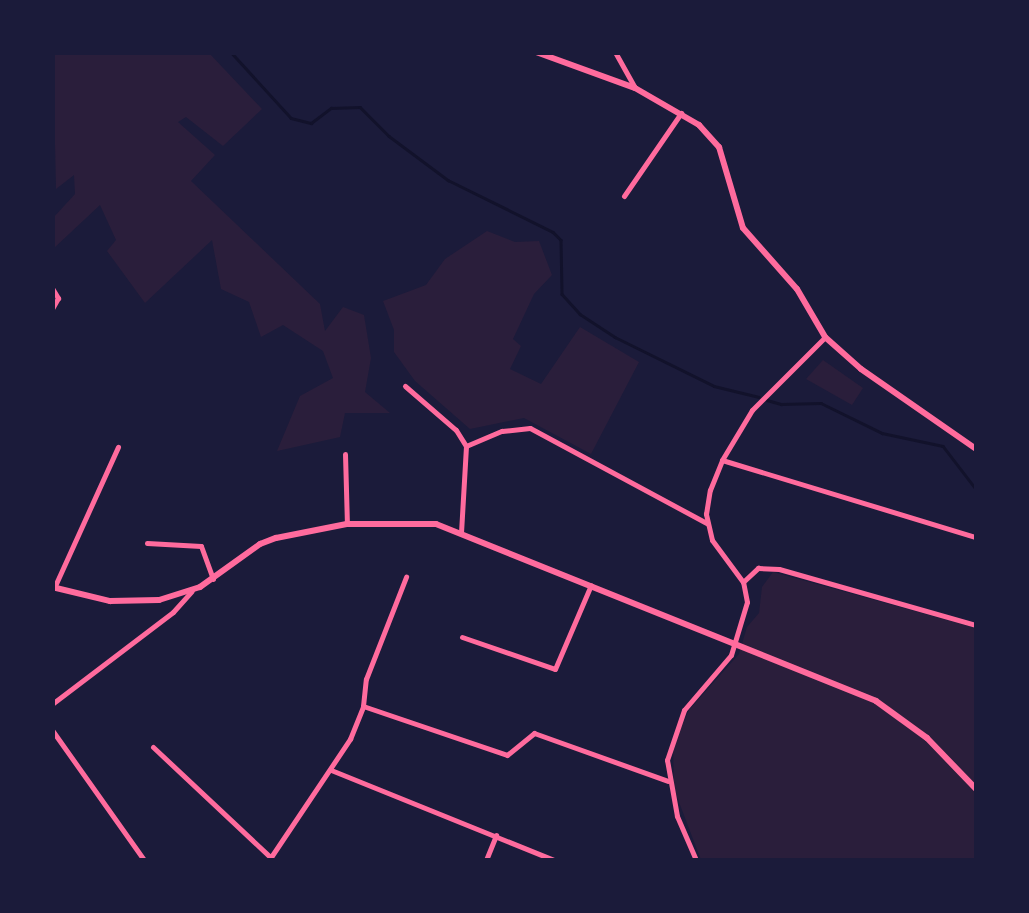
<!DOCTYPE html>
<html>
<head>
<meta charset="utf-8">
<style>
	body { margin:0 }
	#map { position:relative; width:1029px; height:913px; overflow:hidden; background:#1b1b3a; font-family:Commissioner,sans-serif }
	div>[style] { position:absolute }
	.green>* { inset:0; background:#2a1e3b }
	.stream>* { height:2.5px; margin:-1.25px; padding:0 1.25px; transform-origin:1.25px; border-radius:1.25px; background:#12122b }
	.minor>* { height:5px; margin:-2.5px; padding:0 2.5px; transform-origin:2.5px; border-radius:2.5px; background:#ff6b9d }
	.tertiary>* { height:6px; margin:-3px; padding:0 3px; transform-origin:3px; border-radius:3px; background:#ff6b9d }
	span { translate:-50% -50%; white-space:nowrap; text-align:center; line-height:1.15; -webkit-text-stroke:10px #1b1b3a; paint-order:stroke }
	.frame { position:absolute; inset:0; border:55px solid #1b1b3a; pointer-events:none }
</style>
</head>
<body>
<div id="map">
	<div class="green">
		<i style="clip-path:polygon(53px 52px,209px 53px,262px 109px,223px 146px,186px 117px,178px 122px,215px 155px,191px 181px,320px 304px,325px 331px,343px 307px,364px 315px,371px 358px,365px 392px,390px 413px,345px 413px,340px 437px,277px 451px,300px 396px,333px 378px,323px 351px,283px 325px,261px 337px,249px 302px,221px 289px,212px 240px,145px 303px,107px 251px,116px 240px,100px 205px,53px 249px,53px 218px,75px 194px,74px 175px,56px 189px)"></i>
		<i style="clip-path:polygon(487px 231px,515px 242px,539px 241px,552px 275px,534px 294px,513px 339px,521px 346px,510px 369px,541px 384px,580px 327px,639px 362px,591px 454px,524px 418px,470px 429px,415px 381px,394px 352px,394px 330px,383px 301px,426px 285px,445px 259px)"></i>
		<i style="clip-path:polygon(823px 360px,863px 388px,852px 405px,806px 379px)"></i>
		<i style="clip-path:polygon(773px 572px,976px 628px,976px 860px,701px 860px,674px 789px,673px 746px,689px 710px,739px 654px,747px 627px,759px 613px,762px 587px)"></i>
	</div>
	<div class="stream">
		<i style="left:231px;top:52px;width:89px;rotate:47.7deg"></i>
		<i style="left:291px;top:118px;width:21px;rotate:14deg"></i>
		<i style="left:311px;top:123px;width:25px;rotate:-37deg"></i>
		<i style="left:331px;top:108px;width:29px;rotate:-2deg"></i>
		<i style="left:360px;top:107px;width:41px;rotate:45deg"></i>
		<i style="left:389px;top:136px;width:74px;rotate:36.7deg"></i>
		<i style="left:448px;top:180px;width:117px;rotate:26.3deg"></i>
		<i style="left:553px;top:232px;width:11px;rotate:45deg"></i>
		<i style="left:561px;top:240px;width:54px;rotate:88.9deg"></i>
		<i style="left:562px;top:294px;width:27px;rotate:48deg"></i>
		<i style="left:580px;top:314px;width:42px;rotate:33.3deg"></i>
		<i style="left:615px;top:337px;width:110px;rotate:26.3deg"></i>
		<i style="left:714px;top:386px;width:46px;rotate:13.7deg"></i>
		<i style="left:767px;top:400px;width:15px;rotate:16deg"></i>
		<i style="left:781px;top:404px;width:40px;rotate:-1.4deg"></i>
		<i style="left:821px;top:403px;width:68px;rotate:26.2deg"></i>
		<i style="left:882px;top:433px;width:62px;rotate:12deg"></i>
		<i style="left:943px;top:446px;width:54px;rotate:52.5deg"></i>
	</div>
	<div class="minor">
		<i style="left:615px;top:52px;width:41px;rotate:60.9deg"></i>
		<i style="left:624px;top:196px;width:101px;rotate:-55.5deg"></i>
		<i style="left:52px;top:288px;width:12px;rotate:59deg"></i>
		<i style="left:58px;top:298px;width:13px;rotate:119deg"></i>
		<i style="left:405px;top:386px;width:67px;rotate:40.8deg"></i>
		<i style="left:456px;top:430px;width:19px;rotate:58deg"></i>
		<i style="left:466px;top:446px;width:86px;rotate:93.3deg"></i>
		<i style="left:466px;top:446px;width:39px;rotate:-23deg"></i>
		<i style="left:502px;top:431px;width:28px;rotate:-6deg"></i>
		<i style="left:530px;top:428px;width:202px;rotate:28.3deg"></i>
		<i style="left:345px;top:454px;width:70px;rotate:88.4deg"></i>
		<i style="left:722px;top:460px;width:265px;rotate:16.9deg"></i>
		<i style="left:147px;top:543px;width:54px;rotate:3.2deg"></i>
		<i style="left:201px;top:546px;width:35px;rotate:70deg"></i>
		<i style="left:743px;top:582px;width:21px;rotate:-43deg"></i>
		<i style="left:758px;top:568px;width:21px;rotate:3deg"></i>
		<i style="left:779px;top:569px;width:205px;rotate:15.9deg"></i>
		<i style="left:54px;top:588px;width:155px;rotate:-65.6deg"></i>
		<i style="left:462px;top:637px;width:98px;rotate:19deg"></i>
		<i style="left:555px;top:669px;width:91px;rotate:-66.8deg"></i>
		<i style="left:52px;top:704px;width:152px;rotate:-37.2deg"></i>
		<i style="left:173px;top:612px;width:28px;rotate:-48deg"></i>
		<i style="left:363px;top:706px;width:152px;rotate:18.8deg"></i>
		<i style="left:507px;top:755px;width:35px;rotate:-39deg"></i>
		<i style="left:534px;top:733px;width:142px;rotate:19.7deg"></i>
		<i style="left:52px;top:730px;width:159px;rotate:54.7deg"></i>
		<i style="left:153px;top:747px;width:162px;rotate:43.2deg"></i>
		<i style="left:331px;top:770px;width:240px;rotate:22deg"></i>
		<i style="left:269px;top:860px;width:146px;rotate:-56.2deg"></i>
		<i style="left:350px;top:739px;width:35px;rotate:-68deg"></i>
		<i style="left:363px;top:706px;width:27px;rotate:-84deg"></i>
		<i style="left:366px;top:679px;width:110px;rotate:-68.6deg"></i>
		<i style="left:486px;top:860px;width:27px;rotate:-68deg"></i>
		<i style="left:696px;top:860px;width:48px;rotate:-113.4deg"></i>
		<i style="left:677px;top:816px;width:57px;rotate:-100.1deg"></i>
		<i style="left:667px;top:760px;width:53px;rotate:-71.2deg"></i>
		<i style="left:684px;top:710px;width:72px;rotate:-49.5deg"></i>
		<i style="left:731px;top:655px;width:55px;rotate:-73.2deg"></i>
		<i style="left:747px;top:602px;width:20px;rotate:-101deg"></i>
		<i style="left:743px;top:582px;width:52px;rotate:-126.4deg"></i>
		<i style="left:712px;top:540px;width:27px;rotate:-103deg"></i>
		<i style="left:706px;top:514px;width:24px;rotate:-81deg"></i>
		<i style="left:710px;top:490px;width:32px;rotate:-68deg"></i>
		<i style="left:722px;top:460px;width:58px;rotate:-59deg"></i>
		<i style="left:752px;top:410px;width:103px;rotate:-45deg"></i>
	</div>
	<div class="tertiary">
		<i style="left:536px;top:52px;width:105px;rotate:20deg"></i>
		<i style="left:635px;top:88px;width:74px;rotate:30deg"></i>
		<i style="left:699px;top:125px;width:30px;rotate:48deg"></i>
		<i style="left:719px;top:147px;width:84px;rotate:73.5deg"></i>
		<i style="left:743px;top:228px;width:81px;rotate:48.5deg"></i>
		<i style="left:797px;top:289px;width:56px;rotate:59.7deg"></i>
		<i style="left:825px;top:337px;width:48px;rotate:41.6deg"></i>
		<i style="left:861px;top:369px;width:140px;rotate:34.8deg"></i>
		<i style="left:52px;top:587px;width:60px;rotate:13.6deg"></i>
		<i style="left:110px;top:601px;width:49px;rotate:-1.2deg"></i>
		<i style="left:159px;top:600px;width:43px;rotate:-17.6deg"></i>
		<i style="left:200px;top:587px;width:74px;rotate:-35.6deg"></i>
		<i style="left:260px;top:544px;width:17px;rotate:-21deg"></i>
		<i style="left:276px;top:538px;width:72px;rotate:-11.2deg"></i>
		<i style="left:347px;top:524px;width:89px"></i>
		<i style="left:436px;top:524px;width:474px;rotate:21.9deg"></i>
		<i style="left:876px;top:701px;width:63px;rotate:36deg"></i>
		<i style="left:927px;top:738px;width:71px;rotate:46.1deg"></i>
	</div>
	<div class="frame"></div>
</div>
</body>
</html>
